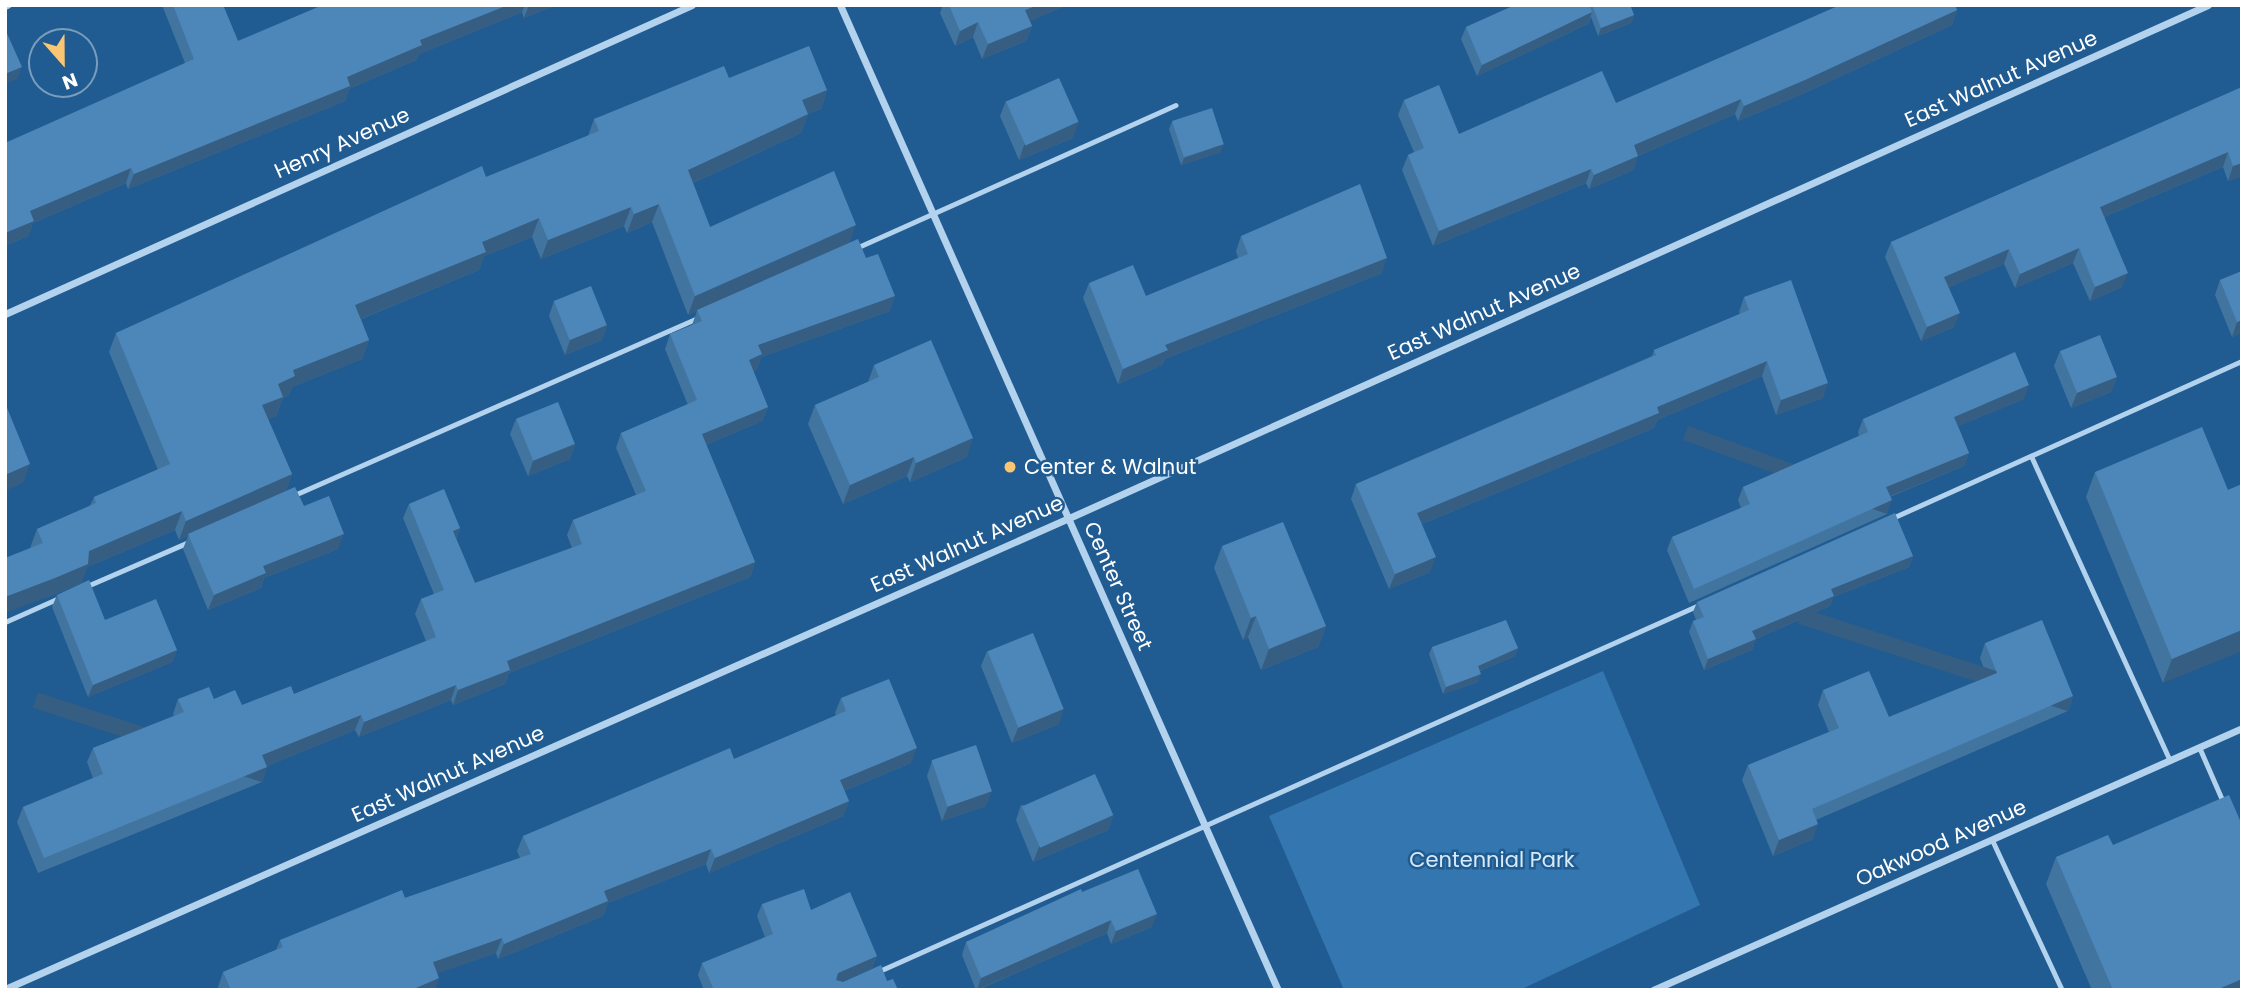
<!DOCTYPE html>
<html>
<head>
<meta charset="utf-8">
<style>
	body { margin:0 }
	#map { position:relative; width:2247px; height:995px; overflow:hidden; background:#205c91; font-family:Poppins,sans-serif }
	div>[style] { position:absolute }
	.green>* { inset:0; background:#3476af }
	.service>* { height:5px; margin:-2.5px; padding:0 2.5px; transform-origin:2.5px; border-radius:2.5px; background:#b2d2ed }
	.minor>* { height:7px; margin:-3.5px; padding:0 3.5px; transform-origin:3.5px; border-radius:3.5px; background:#b2d2ed }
	.wall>* { inset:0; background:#4274a0 }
	.shaded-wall>* { inset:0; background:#365e82; transform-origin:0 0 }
	.building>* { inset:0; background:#4d87ba; transform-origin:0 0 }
	.dots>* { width:19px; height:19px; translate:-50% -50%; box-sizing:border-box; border:4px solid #205c91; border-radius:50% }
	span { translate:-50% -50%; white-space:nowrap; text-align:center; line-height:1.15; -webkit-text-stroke:5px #205c91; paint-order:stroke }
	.street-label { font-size:21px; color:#fff }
	.poi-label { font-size:21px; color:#fff }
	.left { translate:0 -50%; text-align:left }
	.park-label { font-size:21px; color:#d7eafa }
	.frame { position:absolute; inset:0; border:7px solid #fff; pointer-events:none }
	.north { position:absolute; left:28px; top:28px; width:70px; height:70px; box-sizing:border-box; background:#205c91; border:2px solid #799dbd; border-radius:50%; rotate:159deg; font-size:19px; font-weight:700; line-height:28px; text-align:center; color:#fff }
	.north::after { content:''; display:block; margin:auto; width:24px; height:32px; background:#fac673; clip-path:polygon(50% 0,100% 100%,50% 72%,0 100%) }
</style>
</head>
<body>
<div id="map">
	<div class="green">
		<i style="clip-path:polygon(1603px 671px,1700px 905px,1520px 990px,1344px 990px,1269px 816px)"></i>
	</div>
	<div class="service">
		<i style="left:5px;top:7px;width:4px;rotate:-27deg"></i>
		<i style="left:856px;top:248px;width:350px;rotate:-24.1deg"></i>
		<i style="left:2031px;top:456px;width:335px;rotate:65.5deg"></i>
		<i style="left:292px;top:496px;width:446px;rotate:-23.7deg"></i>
		<i style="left:1890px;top:519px;width:386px;rotate:-24.2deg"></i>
		<i style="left:87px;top:586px;width:113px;rotate:-23.4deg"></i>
		<i style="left:5px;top:622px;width:59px;rotate:-24deg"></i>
		<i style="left:2199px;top:747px;width:60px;rotate:66.4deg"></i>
		<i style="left:1992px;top:840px;width:166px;rotate:65deg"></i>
		<i style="left:877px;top:972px;width:900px;rotate:-24.06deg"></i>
	</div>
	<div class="minor">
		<i style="left:840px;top:5px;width:1078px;rotate:66.03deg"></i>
		<i style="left:5px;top:314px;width:753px;rotate:-24.22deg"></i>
		<i style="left:5px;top:989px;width:1164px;rotate:-23.88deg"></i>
		<i style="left:1069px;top:518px;width:1249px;rotate:-24.25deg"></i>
		<i style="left:1653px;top:990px;width:645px;rotate:-23.98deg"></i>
	</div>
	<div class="wall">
		<i style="clip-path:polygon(162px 5px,223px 5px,238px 41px,323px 5px,556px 5px,524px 18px,522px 12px,419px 54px,416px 60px,349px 89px,345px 101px,128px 189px,126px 183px,33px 223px,28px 236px,5px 246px,185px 63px)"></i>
		<i style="clip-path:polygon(943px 5px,1067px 5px,1030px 21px,1032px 26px,1026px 41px,982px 59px,973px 37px,955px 46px,940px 13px)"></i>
		<i style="clip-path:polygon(1515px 5px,1630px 5px,1634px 15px,1631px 23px,1598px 36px,1591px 17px,1588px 24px,1477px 76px,1461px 39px,1466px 27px)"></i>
		<i style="clip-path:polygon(1956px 8px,1957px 10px,1952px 25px,1800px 95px,1738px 121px,1735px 114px,1638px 156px,1633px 170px,1589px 189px,1586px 183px,1433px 246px,1402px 170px,1408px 155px,1414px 152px,1398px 115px,1404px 100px,1459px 134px,1616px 103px)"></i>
		<i style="clip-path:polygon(729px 78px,827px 90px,821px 109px,808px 114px,801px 133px,693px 183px,710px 227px,849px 243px,866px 258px,890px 311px,761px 357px,757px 369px,753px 371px,768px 407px,762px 421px,706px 445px,755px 562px,750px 577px,509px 673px,505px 684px,453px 705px,451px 700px,359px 737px,355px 730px,267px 766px,262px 782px,38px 873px,17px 822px,23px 807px,93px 778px,87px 762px,93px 748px,174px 716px,173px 714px,178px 699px,214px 699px,242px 705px,294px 694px,426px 641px,415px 614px,421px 599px,434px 594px,403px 518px,409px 504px,460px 528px,456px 539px,475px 583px,572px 548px,567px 535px,573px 520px,636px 495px,616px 448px,621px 433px,688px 405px,665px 349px,670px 334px,692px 325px,697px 311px,688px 315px,652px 222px,627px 233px,624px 226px,541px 259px,532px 237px,484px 256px,479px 270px,361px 319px,369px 340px,362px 359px,292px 387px,289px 395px,283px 398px,276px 416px,268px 419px,292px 474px,286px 491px,304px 506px,338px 549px,264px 578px,261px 588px,208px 610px,183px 549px,188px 536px,179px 540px,175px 530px,87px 567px,81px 583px,48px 597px,30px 548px,37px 529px,90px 506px,94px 497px,158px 470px,109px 352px,116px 333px,486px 177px,588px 136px,594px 119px)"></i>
		<i style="clip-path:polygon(2242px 87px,2242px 176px,2228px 181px,2223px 167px,2104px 217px,2122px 287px,2090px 301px,2073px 263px,2015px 288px,2004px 264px,1949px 287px,1954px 327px,1921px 341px,1885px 257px,1891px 242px)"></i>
		<i style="clip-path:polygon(1006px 101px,1073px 138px,1019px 160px,1000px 116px)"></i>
		<i style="clip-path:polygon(1172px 122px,1221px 152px,1181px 165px,1169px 129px)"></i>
		<i style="clip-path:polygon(1241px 236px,1382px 273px,1165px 359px,1162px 365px,1118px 384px,1083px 298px,1089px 283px,1146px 296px,1238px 258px,1236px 251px)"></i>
		<i style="clip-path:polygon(2242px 271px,2242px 333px,2232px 337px,2215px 295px,2220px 280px)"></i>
		<i style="clip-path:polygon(1744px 297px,1823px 398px,1776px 415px,1762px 376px,1657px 420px,1654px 428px,1422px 524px,1430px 572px,1389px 589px,1351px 499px,1356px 484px,1652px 356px,1654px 350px,1740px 314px,1739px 312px)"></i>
		<i style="clip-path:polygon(554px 301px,607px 325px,602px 340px,565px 355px,549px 316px)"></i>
		<i style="clip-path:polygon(2060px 351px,2117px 377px,2111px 392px,2071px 408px,2054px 366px)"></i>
		<i style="clip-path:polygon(874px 365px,967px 457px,910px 482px,907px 476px,843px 504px,808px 424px,815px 405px,868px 382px)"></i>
		<i style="clip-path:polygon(2024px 399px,1958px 426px,1969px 453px,1964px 466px,1890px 497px,1887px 514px,1689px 603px,1667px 550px,1672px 537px,1741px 508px,1738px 500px,1743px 487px,1859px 436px,1858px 432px,1863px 419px)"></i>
		<i style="clip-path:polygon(516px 419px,575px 444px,570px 459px,528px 476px,510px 434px)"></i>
		<i style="clip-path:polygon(2095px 472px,2228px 490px,2242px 484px,2163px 683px,2086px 497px)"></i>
		<i style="clip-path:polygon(1222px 546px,1326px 626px,1318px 647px,1261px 670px,1248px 637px,1243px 640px,1214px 568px)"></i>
		<i style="clip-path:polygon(1913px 556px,1909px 567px,1833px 597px,1830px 606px,1756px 639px,1752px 650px,1704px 670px,1689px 632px,1693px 621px,1696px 620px,1693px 612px,1697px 602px)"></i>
		<i style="clip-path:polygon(57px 595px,105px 620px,177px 650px,172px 662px,88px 697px,52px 607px)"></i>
		<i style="clip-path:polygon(1985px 643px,2073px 696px,2068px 711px,1816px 820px,1813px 839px,1773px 856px,1742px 780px,1748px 765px,1829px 732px,1818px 705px,1823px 690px,1889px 717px,1987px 677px,1980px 658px)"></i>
		<i style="clip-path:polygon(1432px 647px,1518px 648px,1515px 656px,1480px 671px,1478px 682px,1443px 694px,1429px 654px)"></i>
		<i style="clip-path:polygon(987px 651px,1059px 724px,1012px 743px,981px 666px)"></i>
		<i style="clip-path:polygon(841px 698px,911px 763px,844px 791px,849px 801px,843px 816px,709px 873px,706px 864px,608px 903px,603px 916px,498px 959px,496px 953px,437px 973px,435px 990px,219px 990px,218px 987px,223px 972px,276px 950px,280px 940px,405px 898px,520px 858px,517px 851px,523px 836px,734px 759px,836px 716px,835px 713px)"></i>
		<i style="clip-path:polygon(932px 761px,986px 806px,942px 821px,927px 776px)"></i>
		<i style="clip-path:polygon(1021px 805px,1113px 815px,1108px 830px,1033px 862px,1016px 820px)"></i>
		<i style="clip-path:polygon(2113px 845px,2242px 990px,2092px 990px,2046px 884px,2056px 857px)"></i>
		<i style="clip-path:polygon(1082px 892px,1152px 927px,1111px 944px,1107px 933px,978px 990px,976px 990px,962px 955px,966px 942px)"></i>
		<i style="clip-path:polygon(762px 904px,811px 910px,877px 956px,872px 968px,841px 982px,887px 981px,898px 990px,704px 990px,698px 975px,702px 963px,765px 937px,757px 916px)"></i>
	</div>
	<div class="shaded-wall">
		<i style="clip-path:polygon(508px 5px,525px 5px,522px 12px,419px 54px,416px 60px,349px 89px,345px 101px,128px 189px,134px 174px,347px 77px,420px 40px)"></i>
		<i style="clip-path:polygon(529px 5px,556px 5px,524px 18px)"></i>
		<i style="clip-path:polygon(1038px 5px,1067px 5px,1020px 26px,1025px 10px)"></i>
		<i style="clip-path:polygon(1957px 10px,1952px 25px,1800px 95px,1738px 121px,1744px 106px)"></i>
		<i style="clip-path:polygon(1592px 12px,1588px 24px,1477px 76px,1482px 65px)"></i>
		<i style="clip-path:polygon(1634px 15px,1631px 23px,1598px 36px,1601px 28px)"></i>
		<i style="clip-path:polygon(978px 22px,973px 37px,955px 46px,960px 31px)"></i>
		<i style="clip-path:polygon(1032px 26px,1026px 41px,982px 59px,988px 44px)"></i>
		<i style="clip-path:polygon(22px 67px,17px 79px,5px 84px,5px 74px)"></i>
		<i style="clip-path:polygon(827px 90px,821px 109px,795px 119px,802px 100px)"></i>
		<i style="clip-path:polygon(1741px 99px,1735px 114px,1638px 156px,1633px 170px,1589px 189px,1594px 175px,1634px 145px)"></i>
		<i style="clip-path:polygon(808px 114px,801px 133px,682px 188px,688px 170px)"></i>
		<i style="clip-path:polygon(1079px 122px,1073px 138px,1019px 160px,1024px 145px)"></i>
		<i style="clip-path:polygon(1224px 144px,1221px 152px,1181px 165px,1184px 158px)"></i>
		<i style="clip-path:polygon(2228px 152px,2223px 167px,2094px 221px,2100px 207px)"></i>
		<i style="clip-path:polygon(2242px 163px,2242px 176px,2228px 181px,2233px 166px)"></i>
		<i style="clip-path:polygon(131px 168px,126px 183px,33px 223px,28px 236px,5px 246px,5px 233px,30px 211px)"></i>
		<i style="clip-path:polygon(1591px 169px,1586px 183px,1433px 246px,1439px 231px)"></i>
		<i style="clip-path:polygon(659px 204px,652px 222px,627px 233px,634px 214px)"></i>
		<i style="clip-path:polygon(631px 207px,624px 226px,541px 259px,548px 240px)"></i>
		<i style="clip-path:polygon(539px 218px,532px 237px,484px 256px,479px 270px,348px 324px,355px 305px,482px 242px)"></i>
		<i style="clip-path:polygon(856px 225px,849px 244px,688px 315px,695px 296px)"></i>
		<i style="clip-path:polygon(2079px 248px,2073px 263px,2015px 288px,2020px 274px)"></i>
		<i style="clip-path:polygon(2009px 249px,2004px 264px,1939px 292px,1944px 277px)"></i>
		<i style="clip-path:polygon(1387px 258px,1382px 273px,1165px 359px,1162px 365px,1118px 384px,1123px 369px,1165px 345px)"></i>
		<i style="clip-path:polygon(2128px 273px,2122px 287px,2090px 301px,2095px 287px)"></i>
		<i style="clip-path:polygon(895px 296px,890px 311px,761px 357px,757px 369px,743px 375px,749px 360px,758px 345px)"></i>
		<i style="clip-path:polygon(1960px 313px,1954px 327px,1921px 341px,1927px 327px)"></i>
		<i style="clip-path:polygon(2242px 320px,2242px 333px,2232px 337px,2237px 322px)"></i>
		<i style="clip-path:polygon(607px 325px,602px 340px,565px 355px,570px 340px)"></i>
		<i style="clip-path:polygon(369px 340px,362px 359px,292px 387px,289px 395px,283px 398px,276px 416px,256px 424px,262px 405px,278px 384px,293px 370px)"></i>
		<i style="clip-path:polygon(1767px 361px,1762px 376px,1657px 420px,1654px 428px,1412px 528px,1417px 513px,1657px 407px)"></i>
		<i style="clip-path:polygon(2117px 377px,2111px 392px,2071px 408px,2077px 393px)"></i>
		<i style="clip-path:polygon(1828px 383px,1823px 398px,1776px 415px,1781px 400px)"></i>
		<i style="clip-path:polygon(2029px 385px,2024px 399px,1949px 430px,1954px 417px)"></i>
		<i style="clip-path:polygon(768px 407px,762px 421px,697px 449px,702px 434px)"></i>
		<i style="clip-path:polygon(973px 438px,967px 457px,910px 482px,916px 463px)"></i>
		<i style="clip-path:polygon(575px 444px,570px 459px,528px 476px,533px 461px)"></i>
		<i style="clip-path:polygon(1969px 453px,1964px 466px,1881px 500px,1886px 487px)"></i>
		<i style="clip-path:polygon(914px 457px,907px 476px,843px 504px,850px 485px)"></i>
		<i style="clip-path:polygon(30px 464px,23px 483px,5px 491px,5px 475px)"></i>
		<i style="clip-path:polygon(292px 474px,286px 492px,179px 540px,186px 521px)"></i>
		<i style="left:1892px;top:500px;width:15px;height:217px;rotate:110deg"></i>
		<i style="clip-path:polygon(182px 511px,175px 530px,87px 567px,81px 583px,48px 597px,5px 613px,5px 597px,89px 551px)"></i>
		<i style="clip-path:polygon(460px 528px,454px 543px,453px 531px)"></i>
		<i style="clip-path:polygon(344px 534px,338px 549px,264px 578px,261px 588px,208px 610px,214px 595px,263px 566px)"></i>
		<i style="clip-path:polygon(1913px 556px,1909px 567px,1833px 597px,1830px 606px,1749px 642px,1752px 631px,1831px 589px)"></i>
		<i style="clip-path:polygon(1436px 557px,1430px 572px,1389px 589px,1395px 574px)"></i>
		<i style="clip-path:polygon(755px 562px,750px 577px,509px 673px,505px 684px,453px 705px,458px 690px,507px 661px)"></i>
		<i style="clip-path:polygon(1256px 616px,1248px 637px,1243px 640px,1251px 618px)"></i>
		<i style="clip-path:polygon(1326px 626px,1318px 647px,1261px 670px,1269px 649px)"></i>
		<i style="clip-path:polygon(2242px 630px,2242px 651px,2163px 683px,2172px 659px)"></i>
		<i style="clip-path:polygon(1756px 639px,1752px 650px,1704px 670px,1708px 659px)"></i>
		<i style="clip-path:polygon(1518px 648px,1515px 656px,1475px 673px,1478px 666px)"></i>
		<i style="clip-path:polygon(177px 650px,172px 662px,88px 697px,93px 685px)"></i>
		<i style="clip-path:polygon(1481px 674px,1478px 682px,1443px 694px,1446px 687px)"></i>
		<i style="clip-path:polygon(456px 685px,451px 700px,359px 737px,364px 722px)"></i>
		<i style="left:2073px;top:696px;width:16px;height:284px;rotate:108deg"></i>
		<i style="clip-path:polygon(1064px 709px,1059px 724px,1012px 743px,1018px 728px)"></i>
		<i style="clip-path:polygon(361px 715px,355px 730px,257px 770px,262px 755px)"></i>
		<i style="clip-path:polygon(917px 748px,911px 763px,834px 795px,840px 780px)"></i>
		<i style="left:267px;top:767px;width:16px;height:241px;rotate:108deg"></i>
		<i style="clip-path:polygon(992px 791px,986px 806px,942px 821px,948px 806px)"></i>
		<i style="clip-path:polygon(849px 801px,843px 816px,709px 873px,715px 858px)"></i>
		<i style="clip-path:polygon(1113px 815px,1108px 830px,1033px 862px,1039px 847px)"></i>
		<i style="clip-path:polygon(1818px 824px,1813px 839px,1773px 856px,1779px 840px)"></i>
		<i style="clip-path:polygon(711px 849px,706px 864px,608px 903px,603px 916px,498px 959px,504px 944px,604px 891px)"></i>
		<i style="clip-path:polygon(1157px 914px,1152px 927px,1111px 944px,1116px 931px)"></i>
		<i style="clip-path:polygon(1111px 920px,1107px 933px,977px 990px,981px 978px)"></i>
		<i style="clip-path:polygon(502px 938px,496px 953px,427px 977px,433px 962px)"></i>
		<i style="clip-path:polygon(877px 956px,872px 968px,833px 986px,838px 973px)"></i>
		<i style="clip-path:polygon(439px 978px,435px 990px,411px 990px)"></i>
		<i style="clip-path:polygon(2242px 979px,2242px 990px,2216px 990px)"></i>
	</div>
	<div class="building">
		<i style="clip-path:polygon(173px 5px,223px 5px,238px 41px,323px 5px,508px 5px,420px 40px,422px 45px,347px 77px,350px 86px,134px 174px,131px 168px,30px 211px,34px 221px,5px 233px,5px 143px,194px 59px)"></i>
		<i style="clip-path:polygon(949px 5px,1038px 5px,1025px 10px,1032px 26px,988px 44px,978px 22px,960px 31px)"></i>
		<i style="clip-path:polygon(1515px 5px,1589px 5px,1592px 12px,1482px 65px,1466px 27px)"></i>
		<i style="clip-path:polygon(1592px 5px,1630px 5px,1634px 15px,1601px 28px)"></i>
		<i style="clip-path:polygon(1840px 5px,1955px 5px,1957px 10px,1805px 80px,1744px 106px,1741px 99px,1634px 145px,1638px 156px,1594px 175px,1591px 169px,1439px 231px,1408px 155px,1424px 148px,1404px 100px,1439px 85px,1459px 134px,1602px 71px,1616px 103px)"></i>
		<i style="clip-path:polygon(5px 29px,22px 67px,5px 74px)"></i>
		<i style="clip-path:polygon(809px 46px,827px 90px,802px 100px,808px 114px,688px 170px,710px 227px,834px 171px,856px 225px,695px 296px,659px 204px,634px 214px,631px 207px,548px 240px,539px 218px,482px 242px,486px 252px,355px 305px,369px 340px,293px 370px,295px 376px,278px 384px,283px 397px,262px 405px,292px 474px,186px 521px,182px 511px,89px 551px,88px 564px,55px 578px,5px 597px,5px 558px,43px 543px,37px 529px,96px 503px,94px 497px,170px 464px,116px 333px,482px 166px,486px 177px,599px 131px,594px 119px,724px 66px,729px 78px)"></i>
		<i style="left:1059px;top:78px;width:48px;height:58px;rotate:66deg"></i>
		<i style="clip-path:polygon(2242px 87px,2242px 163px,2233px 166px,2228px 152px,2100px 207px,2128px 273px,2095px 287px,2079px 248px,2020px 274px,2009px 249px,1944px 277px,1960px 313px,1927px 327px,1891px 242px)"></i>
		<i style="left:1212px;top:108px;width:38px;height:42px;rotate:72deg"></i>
		<i style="clip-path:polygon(1360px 184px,1387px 258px,1165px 345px,1168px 350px,1123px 369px,1089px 283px,1133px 265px,1146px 296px,1248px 254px,1241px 236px)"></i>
		<i style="clip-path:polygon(858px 239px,866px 258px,878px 254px,895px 296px,758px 345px,762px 354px,749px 360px,768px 407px,702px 434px,755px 562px,507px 661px,510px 670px,458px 690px,456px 685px,364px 722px,361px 715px,262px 755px,267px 767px,44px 858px,23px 807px,103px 774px,93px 748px,184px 712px,178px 699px,209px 687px,214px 699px,235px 690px,242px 705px,291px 686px,294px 694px,436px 637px,421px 599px,444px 590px,409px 504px,444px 489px,460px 528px,453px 531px,475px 583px,582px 544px,573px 520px,646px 491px,621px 433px,697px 400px,670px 334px,702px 321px,697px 310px)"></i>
		<i style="clip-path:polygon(2242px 271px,2242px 320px,2237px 322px,2220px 280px)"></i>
		<i style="clip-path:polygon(1791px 280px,1828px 383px,1781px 400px,1767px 361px,1657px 407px,1659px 413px,1417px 513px,1436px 557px,1395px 574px,1356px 484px,1656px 355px,1654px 350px,1749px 310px,1744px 297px)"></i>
		<i style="left:591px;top:286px;width:42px;height:40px;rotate:68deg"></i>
		<i style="left:2100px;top:335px;width:45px;height:43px;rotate:68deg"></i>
		<i style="clip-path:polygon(931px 340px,973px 438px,916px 463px,914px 457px,850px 485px,815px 405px,879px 377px,874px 365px)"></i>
		<i style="clip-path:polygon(2015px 352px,2029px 385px,1954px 417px,1969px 453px,1886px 487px,1892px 500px,1694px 589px,1672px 537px,1750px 504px,1743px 487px,1868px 432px,1863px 419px)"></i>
		<i style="left:558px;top:402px;width:45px;height:45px;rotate:68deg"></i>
		<i style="clip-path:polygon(5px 403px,30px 464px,5px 475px)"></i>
		<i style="clip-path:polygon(2202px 427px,2228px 490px,2242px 484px,2242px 630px,2172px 659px,2095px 472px)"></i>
		<i style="clip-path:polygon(295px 487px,304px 506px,329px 496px,344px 534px,263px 566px,266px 573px,214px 595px,188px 534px)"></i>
		<i style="clip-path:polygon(1895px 513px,1913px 556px,1831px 589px,1834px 596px,1752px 631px,1756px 639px,1708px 659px,1693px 621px,1704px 617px,1697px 602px)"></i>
		<i style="clip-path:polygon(1283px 522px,1326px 626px,1269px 649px,1256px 616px,1251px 618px,1222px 546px)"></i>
		<i style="clip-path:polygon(89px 580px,105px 620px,156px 599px,177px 650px,93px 685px,57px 595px)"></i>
		<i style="clip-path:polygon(1506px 620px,1518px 648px,1478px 666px,1481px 674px,1446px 687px,1432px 647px)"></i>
		<i style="clip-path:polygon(2042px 620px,2073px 696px,1812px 809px,1818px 824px,1779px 840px,1748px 765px,1839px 728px,1823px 690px,1869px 671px,1889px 717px,1997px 673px,1985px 643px)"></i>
		<i style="left:1033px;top:633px;width:82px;height:49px;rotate:68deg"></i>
		<i style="clip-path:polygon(889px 679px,917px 748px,840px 780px,849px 801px,715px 858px,711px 849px,604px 891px,608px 901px,504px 944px,502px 938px,433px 962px,439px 978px,411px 990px,231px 990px,223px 972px,283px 947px,280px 940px,402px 890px,405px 898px,531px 854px,523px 836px,730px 748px,734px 759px,846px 711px,841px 698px)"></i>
		<i style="left:976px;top:745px;width:49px;height:47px;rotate:71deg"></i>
		<i style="left:1095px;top:774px;width:45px;height:80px;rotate:66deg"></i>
		<i style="clip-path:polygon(2229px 795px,2242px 825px,2242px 979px,2216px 990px,2113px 990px,2056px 857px,2108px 835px,2113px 845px)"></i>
		<i style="clip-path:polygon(1138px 869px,1157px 914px,1116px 931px,1111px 920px,981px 978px,966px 942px,1081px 889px,1082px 892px)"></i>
		<i style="clip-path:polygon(804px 889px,811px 910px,850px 892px,877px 956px,838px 973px,836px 980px,843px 982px,881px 965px,887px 981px,893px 979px,898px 990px,714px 990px,702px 963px,773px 934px,762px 904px)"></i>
	</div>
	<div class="dots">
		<i style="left:1010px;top:467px;background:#fac673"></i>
	</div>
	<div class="street-label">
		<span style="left:2001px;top:79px;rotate:-24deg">East Walnut Avenue</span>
		<span style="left:342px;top:143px;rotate:-24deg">Henry Avenue</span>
		<span style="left:1484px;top:312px;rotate:-24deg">East Walnut Avenue</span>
		<span style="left:967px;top:544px;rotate:-24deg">East Walnut Avenue</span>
		<span style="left:1118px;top:586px;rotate:66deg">Center Street</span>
		<span style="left:448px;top:774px;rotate:-24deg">East Walnut Avenue</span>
		<span style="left:1941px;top:843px;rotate:-24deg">Oakwood Avenue</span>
	</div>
	<div class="poi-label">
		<span class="left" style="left:1024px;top:467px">Center &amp; Walnut</span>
	</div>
	<div class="park-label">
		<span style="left:1492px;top:860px">Centennial Park</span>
	</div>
	<div class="frame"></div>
	<div class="north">N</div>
</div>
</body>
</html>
